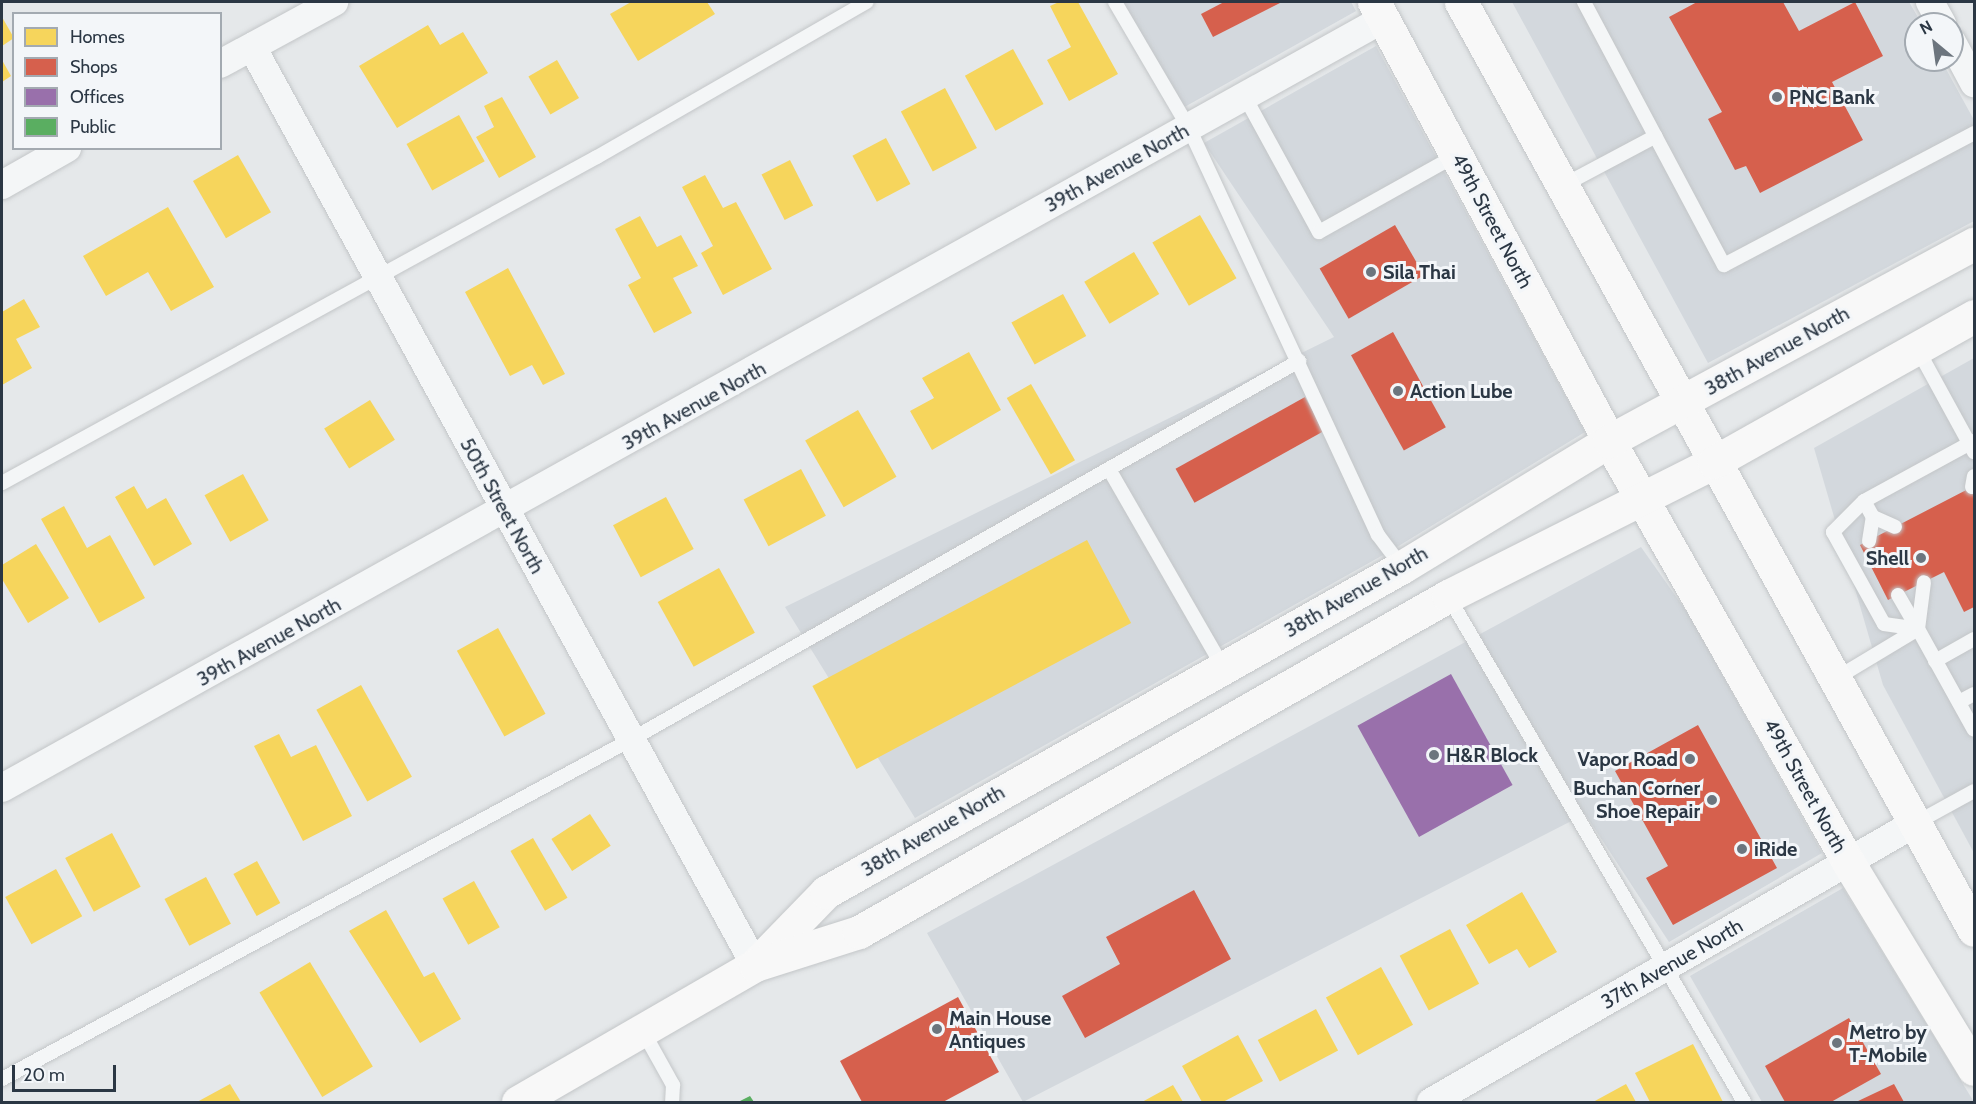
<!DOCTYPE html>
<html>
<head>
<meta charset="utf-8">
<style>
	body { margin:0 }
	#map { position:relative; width:1976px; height:1104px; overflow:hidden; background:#e5e8ea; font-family:Cabin,sans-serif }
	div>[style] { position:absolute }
	.built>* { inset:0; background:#d3d8dd }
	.homes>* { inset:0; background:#f6d55c; transform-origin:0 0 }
	.shops>* { inset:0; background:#d6604d; transform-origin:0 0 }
	.offices>* { inset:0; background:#9970ab; transform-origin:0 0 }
	.public>* { inset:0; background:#5aae61 }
	.roads { filter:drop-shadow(0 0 2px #c3c6c8) drop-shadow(0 0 2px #c3c6c8) }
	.service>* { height:14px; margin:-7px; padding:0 7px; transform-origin:7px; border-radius:7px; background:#f4f6f7 }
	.minor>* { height:28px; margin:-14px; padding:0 14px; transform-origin:14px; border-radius:14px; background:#f4f6f7 }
	.secondary>* { height:33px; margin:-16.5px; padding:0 16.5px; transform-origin:16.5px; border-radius:16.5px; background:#f8f8f8 }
	.dots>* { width:16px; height:16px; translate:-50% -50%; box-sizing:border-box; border:3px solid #f3f6f9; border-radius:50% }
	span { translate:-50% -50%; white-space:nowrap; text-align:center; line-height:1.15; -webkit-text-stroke:6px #f3f6f9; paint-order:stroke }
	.poi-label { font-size:20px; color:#2b3744; font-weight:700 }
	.left { translate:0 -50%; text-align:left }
	.right { translate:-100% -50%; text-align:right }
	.street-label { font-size:20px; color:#2b3744 }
	.frame { position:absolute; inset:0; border:3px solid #2b3744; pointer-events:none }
	.legend { position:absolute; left:12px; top:12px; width:210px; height:138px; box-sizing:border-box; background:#f3f6f9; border:2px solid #a3aab1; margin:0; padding:8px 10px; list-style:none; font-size:18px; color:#2b3744 }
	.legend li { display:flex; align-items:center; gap:12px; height:30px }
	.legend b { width:30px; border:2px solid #a3aab1 }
	.north { position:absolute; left:1904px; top:12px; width:60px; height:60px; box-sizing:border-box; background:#f3f6f9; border:2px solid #a3aab1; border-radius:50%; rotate:331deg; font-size:16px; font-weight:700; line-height:24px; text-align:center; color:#2b3744 }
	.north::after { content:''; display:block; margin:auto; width:21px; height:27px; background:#6c757e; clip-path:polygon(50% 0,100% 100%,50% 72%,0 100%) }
	.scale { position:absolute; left:12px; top:1065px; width:104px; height:27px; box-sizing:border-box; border:3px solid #2b3744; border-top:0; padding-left:8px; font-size:18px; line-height:21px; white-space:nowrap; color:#2b3744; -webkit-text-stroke:4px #f3f6f9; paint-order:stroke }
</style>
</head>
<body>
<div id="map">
	<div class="built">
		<i style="clip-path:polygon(1109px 2px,1351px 2px,1356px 11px,1181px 109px)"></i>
		<i style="clip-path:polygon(1512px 2px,1909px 2px,1922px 24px,1916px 24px,1916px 60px,1941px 60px,1974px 120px,1974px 221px,1708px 363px)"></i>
		<i style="clip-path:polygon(1376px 46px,1585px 432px,1392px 550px,915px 818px,785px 607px,1334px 337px,1204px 143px)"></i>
		<i style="clip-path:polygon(1974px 358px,1974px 853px,1883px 685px,1814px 448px)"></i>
		<i style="clip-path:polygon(1641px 547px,1689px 615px,1822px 853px,1669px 942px,1585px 814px,1023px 1102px,927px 933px)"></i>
		<i style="clip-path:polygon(1843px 888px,1974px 1102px,1762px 1102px,1690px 976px)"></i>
	</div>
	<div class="homes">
		<i style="clip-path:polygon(631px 2px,707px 2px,715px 14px,638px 61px,610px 14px)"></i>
		<i style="clip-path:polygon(1059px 2px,1078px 2px,1118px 74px,1069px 101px,1047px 60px,1071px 47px,1050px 6px)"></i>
		<i style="clip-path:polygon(2px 17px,14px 38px,2px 46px)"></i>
		<i style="clip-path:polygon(428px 25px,440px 45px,463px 32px,488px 73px,397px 128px,359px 66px)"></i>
		<i style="left:1013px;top:49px;width:63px;height:55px;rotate:61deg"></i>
		<i style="clip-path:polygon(2px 60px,11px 76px,2px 82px)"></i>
		<i style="left:557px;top:60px;width:44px;height:33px;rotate:60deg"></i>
		<i style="left:945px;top:88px;width:68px;height:50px;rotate:62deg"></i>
		<i style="clip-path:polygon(502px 97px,536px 157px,499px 178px,476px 137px,494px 127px,484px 106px)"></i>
		<i style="left:459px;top:115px;width:53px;height:60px;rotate:61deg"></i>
		<i style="left:886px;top:138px;width:52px;height:38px;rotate:62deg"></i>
		<i style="left:238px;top:155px;width:66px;height:52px;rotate:60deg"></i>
		<i style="left:790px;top:160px;width:51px;height:32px;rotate:63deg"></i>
		<i style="clip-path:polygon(705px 175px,723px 208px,736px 202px,772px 269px,723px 295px,701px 253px,713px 246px,682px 187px)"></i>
		<i style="clip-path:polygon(168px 207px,214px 287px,171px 311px,148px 272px,106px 296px,83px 256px)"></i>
		<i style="left:1200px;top:215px;width:73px;height:55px;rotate:60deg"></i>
		<i style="clip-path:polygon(640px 216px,657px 247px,681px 235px,698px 266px,673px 278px,692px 313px,654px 333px,628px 285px,641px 278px,615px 229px)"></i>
		<i style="left:1134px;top:252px;width:49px;height:58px;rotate:59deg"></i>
		<i style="clip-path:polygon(508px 268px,565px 374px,543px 385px,532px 365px,510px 376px,465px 292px)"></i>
		<i style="left:1063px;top:294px;width:48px;height:59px;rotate:61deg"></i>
		<i style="clip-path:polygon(24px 299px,40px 327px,16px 339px,32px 368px,2px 385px,2px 312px)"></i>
		<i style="clip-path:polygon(969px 352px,1001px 410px,932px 450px,910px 411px,934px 398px,922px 378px)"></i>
		<i style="left:1031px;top:384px;width:88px;height:28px;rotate:60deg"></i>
		<i style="left:370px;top:400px;width:47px;height:54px;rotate:58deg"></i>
		<i style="left:858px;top:410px;width:77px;height:61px;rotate:60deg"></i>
		<i style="left:801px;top:469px;width:53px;height:65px;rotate:62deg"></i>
		<i style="left:243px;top:474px;width:53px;height:44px;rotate:61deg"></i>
		<i style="clip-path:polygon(134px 486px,147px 509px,166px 498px,192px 544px,154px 566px,115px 497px)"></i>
		<i style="left:666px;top:497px;width:59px;height:60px;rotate:62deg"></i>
		<i style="clip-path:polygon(64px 506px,87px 548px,110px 535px,145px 598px,99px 623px,41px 519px)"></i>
		<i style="left:1087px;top:540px;width:94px;height:311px;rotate:62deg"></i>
		<i style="clip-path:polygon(36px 544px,69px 598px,28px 623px,2px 579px,2px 565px)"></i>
		<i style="left:719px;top:568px;width:74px;height:70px;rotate:61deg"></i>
		<i style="left:498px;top:628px;width:98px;height:47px;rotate:61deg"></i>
		<i style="left:361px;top:685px;width:105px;height:51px;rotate:61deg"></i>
		<i style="clip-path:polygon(279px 734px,291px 757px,316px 745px,352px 816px,303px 841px,254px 746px)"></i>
		<i style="left:590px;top:814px;width:38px;height:46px;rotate:57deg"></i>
		<i style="left:112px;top:833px;width:61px;height:53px;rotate:62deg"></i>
		<i style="left:533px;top:838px;width:69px;height:26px;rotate:60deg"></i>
		<i style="left:257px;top:861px;width:48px;height:27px;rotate:61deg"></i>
		<i style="left:56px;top:869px;width:54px;height:58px;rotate:61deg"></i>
		<i style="left:206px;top:877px;width:53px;height:47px;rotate:62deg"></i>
		<i style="left:474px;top:881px;width:53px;height:36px;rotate:61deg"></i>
		<i style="clip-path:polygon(1522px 892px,1557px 952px,1529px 968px,1517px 949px,1489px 964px,1466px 925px)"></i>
		<i style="clip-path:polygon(386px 910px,424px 977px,434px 972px,461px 1019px,420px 1043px,349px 931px)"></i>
		<i style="left:1450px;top:929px;width:62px;height:57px;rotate:62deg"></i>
		<i style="left:310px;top:962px;width:122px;height:59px;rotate:59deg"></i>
		<i style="left:1381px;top:967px;width:66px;height:63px;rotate:61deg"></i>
		<i style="left:1316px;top:1009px;width:47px;height:66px;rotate:62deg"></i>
		<i style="clip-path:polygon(1238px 1035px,1263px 1081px,1223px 1102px,1202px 1102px,1182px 1066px)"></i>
		<i style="clip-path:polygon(1693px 1044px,1723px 1102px,1650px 1102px,1635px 1073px)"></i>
		<i style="clip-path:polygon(230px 1084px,241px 1102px,197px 1102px)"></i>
		<i style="clip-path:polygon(1626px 1084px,1636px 1102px,1593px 1102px)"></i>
		<i style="clip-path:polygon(1173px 1085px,1183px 1102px,1142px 1102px)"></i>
	</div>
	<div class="shops">
		<i style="clip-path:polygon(1224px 2px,1282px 2px,1213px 37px,1201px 14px)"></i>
		<i style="clip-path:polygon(1697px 2px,1783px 2px,1799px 31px,1855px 2px,1883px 56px,1832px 82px,1863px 140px,1760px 193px,1746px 166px,1735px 170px,1708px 119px,1722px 112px,1669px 17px)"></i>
		<i style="left:1395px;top:225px;width:58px;height:87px;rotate:60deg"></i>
		<i style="left:1393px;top:332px;width:109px;height:48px;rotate:61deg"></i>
		<i style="left:1305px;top:397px;width:39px;height:148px;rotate:61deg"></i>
		<i style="clip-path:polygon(1974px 486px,1974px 607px,1964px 612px,1944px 572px,1888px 600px,1860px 545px)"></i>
		<i style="clip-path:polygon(1698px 725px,1777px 868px,1673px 925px,1646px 878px,1668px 866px,1615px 771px)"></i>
		<i style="clip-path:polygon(1194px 890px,1231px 959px,1085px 1038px,1062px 996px,1120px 964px,1106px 937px)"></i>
		<i style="clip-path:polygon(958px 997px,999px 1072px,943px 1102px,862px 1102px,840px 1061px)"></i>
		<i style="clip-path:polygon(1849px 1018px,1881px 1074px,1831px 1102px,1785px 1102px,1765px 1066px)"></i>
		<i style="clip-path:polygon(1894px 1084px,1904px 1102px,1856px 1102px)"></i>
	</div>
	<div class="offices">
		<i style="left:1451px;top:674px;width:127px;height:107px;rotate:61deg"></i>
	</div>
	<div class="public">
		<i style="clip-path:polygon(750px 1096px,754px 1102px,738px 1102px)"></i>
	</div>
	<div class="roads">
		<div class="service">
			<i style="left:1115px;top:2px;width:146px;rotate:59.6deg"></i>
			<i style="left:1189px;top:128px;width:449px;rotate:65.1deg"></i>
			<i style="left:1378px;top:535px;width:40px;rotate:53deg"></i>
			<i style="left:1584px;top:2px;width:298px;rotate:62deg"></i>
			<i style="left:1724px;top:265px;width:283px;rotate:-27.8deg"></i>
			<i style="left:1245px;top:97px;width:154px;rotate:61.3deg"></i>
			<i style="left:1319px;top:232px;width:158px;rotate:-29.2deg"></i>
			<i style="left:1562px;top:186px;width:106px;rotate:-28deg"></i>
			<i style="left:1917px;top:348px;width:119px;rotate:61.3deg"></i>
			<i style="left:1974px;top:441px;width:125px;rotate:151.4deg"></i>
			<i style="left:1864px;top:501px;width:44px;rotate:135deg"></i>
			<i style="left:1833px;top:532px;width:105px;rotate:61deg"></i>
			<i style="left:1884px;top:624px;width:34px;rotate:8deg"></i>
			<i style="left:1918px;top:629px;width:115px;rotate:61deg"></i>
			<i style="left:1109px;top:469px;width:228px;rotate:60.1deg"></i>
			<i style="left:2px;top:483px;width:678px;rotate:-28.72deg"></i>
			<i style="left:597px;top:157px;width:311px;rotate:-29.9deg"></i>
			<i style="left:1972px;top:487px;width:11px;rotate:-80deg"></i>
			<i style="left:1864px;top:501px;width:18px;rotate:61deg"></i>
			<i style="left:1873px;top:517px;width:24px;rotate:24deg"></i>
			<i style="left:1869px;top:541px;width:24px;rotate:-81deg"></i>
			<i style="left:1898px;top:595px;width:39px;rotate:60deg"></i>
			<i style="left:1448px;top:596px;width:586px;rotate:59.67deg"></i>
			<i style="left:1918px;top:629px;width:47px;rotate:-82.7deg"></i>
			<i style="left:1935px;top:661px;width:45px;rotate:-29.4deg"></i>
			<i style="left:1835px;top:679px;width:97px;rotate:-31.1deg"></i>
			<i style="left:1959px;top:702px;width:17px;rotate:-28deg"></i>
			<i style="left:1914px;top:824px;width:68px;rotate:-28.8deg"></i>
			<i style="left:644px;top:1033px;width:60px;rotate:60.9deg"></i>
			<i style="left:673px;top:1085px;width:17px;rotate:93deg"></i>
			<i style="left:2px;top:1079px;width:716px;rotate:-28.35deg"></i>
			<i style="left:632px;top:739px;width:767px;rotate:-29.54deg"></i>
		</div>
		<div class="minor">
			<i style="left:1930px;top:2px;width:25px;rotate:61deg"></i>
			<i style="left:1952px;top:42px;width:47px;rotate:61.8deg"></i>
			<i style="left:252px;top:47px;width:1047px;rotate:61.28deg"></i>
			<i style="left:220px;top:64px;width:130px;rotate:-28.5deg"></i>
			<i style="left:2px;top:185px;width:75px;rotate:-29.6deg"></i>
			<i style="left:2px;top:788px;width:1581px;rotate:-29.11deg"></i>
			<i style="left:1431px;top:1102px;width:555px;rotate:-29.94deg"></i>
		</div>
		<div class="secondary">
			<i style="left:1374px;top:2px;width:498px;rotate:61.8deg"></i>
			<i style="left:1609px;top:441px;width:484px;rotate:60.4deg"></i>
			<i style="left:1848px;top:862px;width:242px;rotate:58.7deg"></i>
			<i style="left:1461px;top:2px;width:1060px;rotate:61.07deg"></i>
			<i style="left:759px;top:961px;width:96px;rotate:-45.8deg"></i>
			<i style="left:826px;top:892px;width:661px;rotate:-29.43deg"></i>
			<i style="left:1402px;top:567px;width:242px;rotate:-31.3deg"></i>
			<i style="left:1609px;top:441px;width:415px;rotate:-28.4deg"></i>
			<i style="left:518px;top:1102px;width:274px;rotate:-30deg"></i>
			<i style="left:755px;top:965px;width:109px;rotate:-17.6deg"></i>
			<i style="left:859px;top:932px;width:678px;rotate:-29.7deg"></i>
			<i style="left:1448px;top:596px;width:298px;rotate:-26.7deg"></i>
			<i style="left:1714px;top:462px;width:298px;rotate:-29.3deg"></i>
		</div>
	</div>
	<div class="dots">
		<i style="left:1777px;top:97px;background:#6c757e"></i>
		<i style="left:1371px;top:272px;background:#6c757e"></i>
		<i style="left:1398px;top:391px;background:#6c757e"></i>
		<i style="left:1921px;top:558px;background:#6c757e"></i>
		<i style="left:1434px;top:755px;background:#6c757e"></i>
		<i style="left:1690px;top:759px;background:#6c757e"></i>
		<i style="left:1712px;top:800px;background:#6c757e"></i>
		<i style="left:1742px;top:849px;background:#6c757e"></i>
		<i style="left:937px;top:1029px;background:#6c757e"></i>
		<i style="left:1837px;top:1043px;background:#6c757e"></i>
	</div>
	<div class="poi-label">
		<span class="left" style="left:1789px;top:97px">PNC Bank</span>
		<span class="left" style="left:1383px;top:272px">Sila Thai</span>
		<span class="left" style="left:1410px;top:391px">Action Lube</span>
		<span class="right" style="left:1909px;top:558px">Shell</span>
		<span class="left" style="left:1446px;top:755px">H&amp;R Block</span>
		<span class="right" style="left:1678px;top:759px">Vapor Road</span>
		<span class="right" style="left:1700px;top:800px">Buchan Corner<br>Shoe Repair</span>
		<span class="left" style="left:1754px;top:849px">iRide</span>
		<span class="left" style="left:949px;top:1030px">Main House<br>Antiques</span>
		<span class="left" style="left:1849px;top:1044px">Metro by<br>T-Mobile</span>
	</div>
	<div class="street-label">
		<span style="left:1117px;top:168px;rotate:-29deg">39th Avenue North</span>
		<span style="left:1492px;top:221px;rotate:62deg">49th Street North</span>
		<span style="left:1777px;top:351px;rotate:-29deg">38th Avenue North</span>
		<span style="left:694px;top:406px;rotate:-29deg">39th Avenue North</span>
		<span style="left:502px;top:506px;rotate:61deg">50th Street North</span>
		<span style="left:1356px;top:592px;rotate:-30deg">38th Avenue North</span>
		<span style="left:269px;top:642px;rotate:-29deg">39th Avenue North</span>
		<span style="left:1805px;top:786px;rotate:61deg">49th Street North</span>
		<span style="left:933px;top:831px;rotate:-30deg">38th Avenue North</span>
		<span style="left:1672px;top:964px;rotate:-30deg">37th Avenue North</span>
	</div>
	<div class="frame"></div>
	<ul class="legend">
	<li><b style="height:16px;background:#f6d55c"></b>Homes</li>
	<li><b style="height:16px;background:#d6604d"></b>Shops</li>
	<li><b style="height:16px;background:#9970ab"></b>Offices</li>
	<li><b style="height:16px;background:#5aae61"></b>Public</li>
	</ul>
	<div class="north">N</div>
	<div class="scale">20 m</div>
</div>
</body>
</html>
